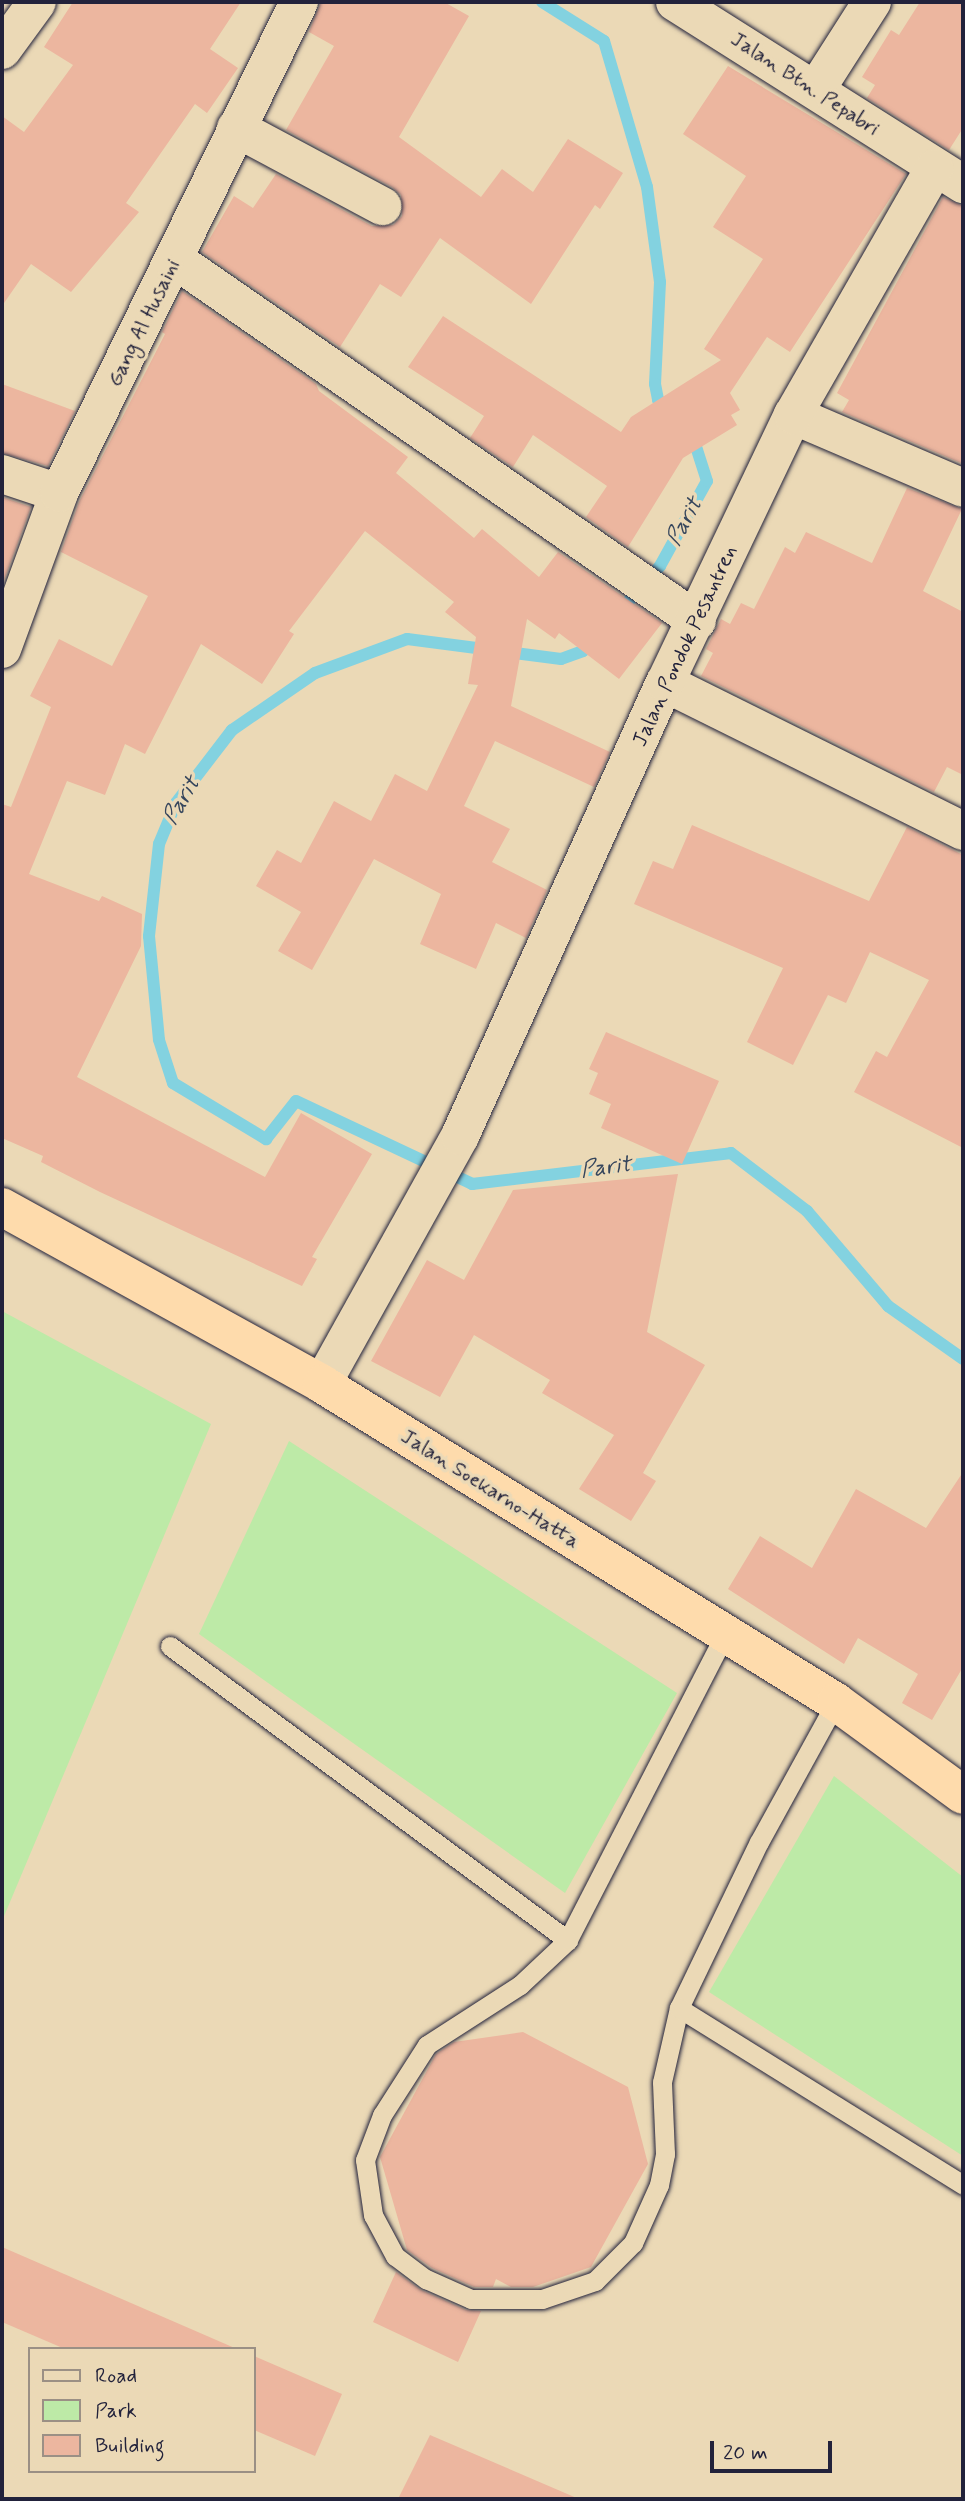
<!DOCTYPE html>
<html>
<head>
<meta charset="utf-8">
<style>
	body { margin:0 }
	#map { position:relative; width:965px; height:2501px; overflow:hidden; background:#ebd9b6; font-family:Mynerve,sans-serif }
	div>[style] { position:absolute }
	.green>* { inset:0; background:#bdeaa7 }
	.stream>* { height:12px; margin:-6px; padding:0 6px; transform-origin:6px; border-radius:6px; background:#83d2e0 }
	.building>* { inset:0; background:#ecb69f }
	.roads { filter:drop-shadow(0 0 2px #22223b) drop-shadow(0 0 2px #22223b) }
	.lane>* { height:19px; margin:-9.5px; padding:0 9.5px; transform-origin:9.5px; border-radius:9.5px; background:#ebd9b6 }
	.street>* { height:38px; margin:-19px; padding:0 19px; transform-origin:19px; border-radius:19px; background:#ebd9b6 }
	.highway>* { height:38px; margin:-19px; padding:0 19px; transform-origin:19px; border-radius:19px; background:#fedbac }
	span { translate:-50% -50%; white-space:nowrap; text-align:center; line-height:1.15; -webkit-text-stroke:7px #ebd9b6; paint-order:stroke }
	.street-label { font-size:21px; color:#22223b }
	.water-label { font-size:23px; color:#35455c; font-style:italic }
	.frame { position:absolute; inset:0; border:4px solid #22223b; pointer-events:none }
	.legend { position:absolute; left:28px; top:2347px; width:228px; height:126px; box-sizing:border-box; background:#ebd9b6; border:2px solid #9b9085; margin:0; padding:9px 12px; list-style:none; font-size:21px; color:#22223b }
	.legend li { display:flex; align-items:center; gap:14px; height:35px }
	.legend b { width:35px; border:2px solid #9b9085 }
	.scale { position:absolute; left:710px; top:2441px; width:122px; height:32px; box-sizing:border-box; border:4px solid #22223b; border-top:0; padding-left:9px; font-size:21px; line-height:24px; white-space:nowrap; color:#22223b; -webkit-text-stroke:5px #ebd9b6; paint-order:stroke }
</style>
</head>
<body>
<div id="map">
	<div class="green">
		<i style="clip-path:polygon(2px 1311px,211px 1424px,2px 1921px)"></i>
		<i style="clip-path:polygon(289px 1441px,677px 1693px,565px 1893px,199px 1634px)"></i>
		<i style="clip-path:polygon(834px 1776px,963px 1877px,963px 2156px,709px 1992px)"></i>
	</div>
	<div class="stream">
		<i style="left:542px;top:2px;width:73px;rotate:32.2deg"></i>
		<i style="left:604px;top:41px;width:152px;rotate:73.6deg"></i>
		<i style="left:647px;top:187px;width:96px;rotate:82.2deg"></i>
		<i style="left:660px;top:282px;width:102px;rotate:92.8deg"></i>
		<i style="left:655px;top:384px;width:16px;rotate:79deg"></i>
		<i style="left:658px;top:400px;width:16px;rotate:38deg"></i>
		<i style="left:619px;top:612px;width:62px;rotate:-48.3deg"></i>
		<i style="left:660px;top:566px;width:97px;rotate:-61.1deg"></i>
		<i style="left:707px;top:481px;width:49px;rotate:-107.7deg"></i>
		<i style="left:592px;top:641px;width:13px;rotate:132deg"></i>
		<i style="left:583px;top:651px;width:23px;rotate:160deg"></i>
		<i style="left:561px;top:659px;width:155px;rotate:-172.6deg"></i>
		<i style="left:407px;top:639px;width:98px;rotate:159.7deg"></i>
		<i style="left:315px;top:673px;width:101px;rotate:145.5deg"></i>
		<i style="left:232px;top:730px;width:92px;rotate:127.5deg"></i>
		<i style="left:176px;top:803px;width:44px;rotate:112.5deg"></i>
		<i style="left:159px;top:844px;width:93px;rotate:96.2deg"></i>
		<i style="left:149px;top:936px;width:104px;rotate:84.5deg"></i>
		<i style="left:159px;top:1040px;width:45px;rotate:72deg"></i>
		<i style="left:173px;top:1083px;width:109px;rotate:31.1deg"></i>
		<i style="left:266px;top:1139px;width:48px;rotate:-51.7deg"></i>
		<i style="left:296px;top:1101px;width:195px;rotate:25.2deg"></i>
		<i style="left:472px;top:1184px;width:261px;rotate:-6.8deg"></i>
		<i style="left:731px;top:1153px;width:96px;rotate:37.3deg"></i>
		<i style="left:807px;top:1211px;width:125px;rotate:49.5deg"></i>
		<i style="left:888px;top:1306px;width:92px;rotate:35.2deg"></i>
	</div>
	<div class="building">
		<i style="clip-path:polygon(73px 2px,241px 2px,210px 49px,238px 68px,207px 113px,195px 104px,126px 203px,139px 212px,71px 292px,31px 264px,2px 306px,2px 116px,24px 132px,73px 65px,44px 47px)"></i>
		<i style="clip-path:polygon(321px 2px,444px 2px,469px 16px,399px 137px,481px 197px,502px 169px,533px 192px,568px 139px,623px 173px,600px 209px,595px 205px,531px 304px,440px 238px,401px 297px,380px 284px,340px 347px,202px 252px,234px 196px,253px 208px,276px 174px,372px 226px,393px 225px,402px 216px,401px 195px,392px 187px,286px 130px,334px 46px,309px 32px)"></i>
		<i style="clip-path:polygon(920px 2px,963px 2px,963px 128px,949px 150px,867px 98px,875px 85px,862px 77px,891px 30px,899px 35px)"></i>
		<i style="clip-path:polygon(728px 66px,906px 174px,790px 352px,767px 337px,730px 393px,740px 410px,731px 415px,737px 425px,683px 458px,628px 547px,586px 517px,607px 486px,533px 435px,513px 467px,470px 438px,484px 416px,408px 367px,443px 316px,621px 432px,631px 417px,721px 360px,704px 349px,763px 259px,713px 227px,746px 176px,683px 134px)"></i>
		<i style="clip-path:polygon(943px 197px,963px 206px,963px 464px,842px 412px,849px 400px,837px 393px)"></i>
		<i style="clip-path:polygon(182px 291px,316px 384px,319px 391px,408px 457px,396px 473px,474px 538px,482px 529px,539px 577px,558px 552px,662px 623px,619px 679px,559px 633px,555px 639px,527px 619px,511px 706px,610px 752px,594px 787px,495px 741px,464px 806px,510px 829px,492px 862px,547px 890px,526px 938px,496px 923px,476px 969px,420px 944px,441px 894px,374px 859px,312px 970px,278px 951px,301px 912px,256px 886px,277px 850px,301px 863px,334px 801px,371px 821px,395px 774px,427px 791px,478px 685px,468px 684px,476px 637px,445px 612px,454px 602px,365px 531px,289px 631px,294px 634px,262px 684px,201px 644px,145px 754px,125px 744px,105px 795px,67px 781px,29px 874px,99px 901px,102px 896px,142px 914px,141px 946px,77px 1077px,265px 1177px,301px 1113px,372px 1154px,312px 1257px,317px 1259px,302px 1286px,100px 1192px,41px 1162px,43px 1156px,2px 1138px,2px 804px,11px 807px,51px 707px,30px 696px,59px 639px,112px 666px,148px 596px,61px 552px,79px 502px,165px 334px,162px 332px)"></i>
		<i style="clip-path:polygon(2px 384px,75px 411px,48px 466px,2px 453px)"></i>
		<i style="clip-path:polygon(907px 488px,962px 509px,923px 591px,963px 612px,963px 775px,947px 767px,934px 792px,701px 676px,713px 653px,706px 649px,721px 619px,730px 624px,741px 603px,754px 609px,785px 547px,795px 553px,806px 532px,872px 563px)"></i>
		<i style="clip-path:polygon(2px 497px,31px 507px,2px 586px)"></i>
		<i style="clip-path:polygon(692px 825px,869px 901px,907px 827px,963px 855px,963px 1148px,854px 1092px,876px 1051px,887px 1057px,929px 980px,870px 952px,846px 1003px,828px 995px,793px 1065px,747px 1042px,783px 968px,634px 904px,653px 861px,673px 869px)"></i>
		<i style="clip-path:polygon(606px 1032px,719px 1081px,682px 1164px,601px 1128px,611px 1104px,589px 1094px,598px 1073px,589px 1069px)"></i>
		<i style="clip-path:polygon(678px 1174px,647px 1332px,705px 1365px,643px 1473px,656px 1481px,631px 1521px,579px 1489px,614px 1435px,542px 1393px,550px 1380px,474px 1335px,440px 1397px,371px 1361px,427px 1260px,464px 1280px,513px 1190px)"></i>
		<i style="clip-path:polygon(963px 1472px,963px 1667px,932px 1720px,902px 1703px,918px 1674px,858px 1638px,844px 1664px,728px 1589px,760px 1536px,812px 1568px,856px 1489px,926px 1528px)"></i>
		<i style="clip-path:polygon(523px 2032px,628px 2087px,648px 2164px,591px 2267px,533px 2287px,511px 2287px,496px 2279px,493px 2287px,474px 2287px,432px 2268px,407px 2250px,380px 2157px,436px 2054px,454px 2042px)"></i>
		<i style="clip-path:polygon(2px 2247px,237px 2349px,65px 2349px,2px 2322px)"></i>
		<i style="clip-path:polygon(396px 2272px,421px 2290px,466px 2310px,481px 2311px,458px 2362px,373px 2322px)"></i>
		<i style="clip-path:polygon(254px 2356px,342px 2394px,315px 2456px,254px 2430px)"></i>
		<i style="clip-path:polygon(430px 2435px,579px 2499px,398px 2499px)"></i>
	</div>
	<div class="roads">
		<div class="lane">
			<i style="left:725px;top:1634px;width:344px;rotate:117.2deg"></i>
			<i style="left:568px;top:1940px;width:66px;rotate:136.8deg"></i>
			<i style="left:520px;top:1985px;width:111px;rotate:147.2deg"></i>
			<i style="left:427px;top:2045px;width:83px;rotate:122.7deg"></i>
			<i style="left:382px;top:2115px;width:48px;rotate:110.7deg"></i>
			<i style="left:365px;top:2160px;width:56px;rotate:81.7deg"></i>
			<i style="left:373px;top:2215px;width:47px;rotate:61.8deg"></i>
			<i style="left:395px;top:2256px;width:39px;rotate:37deg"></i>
			<i style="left:426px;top:2279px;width:49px;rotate:24deg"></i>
			<i style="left:471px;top:2299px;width:71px"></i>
			<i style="left:542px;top:2299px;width:56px;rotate:-18.8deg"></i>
			<i style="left:595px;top:2281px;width:54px;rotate:-45deg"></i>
			<i style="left:633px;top:2243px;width:64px;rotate:-65.9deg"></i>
			<i style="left:659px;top:2185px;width:32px;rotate:-79deg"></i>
			<i style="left:665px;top:2154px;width:72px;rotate:-92.4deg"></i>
			<i style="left:662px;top:2082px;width:76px;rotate:-77.1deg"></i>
			<i style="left:679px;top:2008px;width:184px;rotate:-64.3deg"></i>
			<i style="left:759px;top:1842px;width:160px;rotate:-61.2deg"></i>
			<i style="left:170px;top:1646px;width:495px;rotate:36.5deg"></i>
			<i style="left:679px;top:2008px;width:335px;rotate:31.9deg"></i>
		</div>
		<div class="street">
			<i style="left:675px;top:2px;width:341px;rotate:32.3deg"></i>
			<i style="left:2px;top:50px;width:59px;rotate:-53.9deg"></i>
			<i style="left:817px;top:88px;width:102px;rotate:-57.4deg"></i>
			<i style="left:236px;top:128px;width:166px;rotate:28.1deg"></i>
			<i style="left:174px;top:259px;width:636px;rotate:34.69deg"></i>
			<i style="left:793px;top:415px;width:185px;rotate:23.2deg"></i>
			<i style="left:2px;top:474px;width:60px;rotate:18.4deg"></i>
			<i style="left:2px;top:649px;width:166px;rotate:-69.9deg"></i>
			<i style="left:59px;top:493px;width:547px;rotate:-63.95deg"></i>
			<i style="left:665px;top:683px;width:333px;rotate:26.4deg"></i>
			<i style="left:322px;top:1384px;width:284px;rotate:-60.9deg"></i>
			<i style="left:460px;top:1136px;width:497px;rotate:-65.7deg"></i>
			<i style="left:665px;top:683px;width:297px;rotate:-64.5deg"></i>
			<i style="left:793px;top:415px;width:284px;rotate:-60.2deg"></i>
		</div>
		<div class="highway">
			<i style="left:2px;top:1207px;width:366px;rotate:28.9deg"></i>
			<i style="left:322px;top:1384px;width:604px;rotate:31.74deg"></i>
			<i style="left:836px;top:1702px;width:157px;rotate:36.2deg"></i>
		</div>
	</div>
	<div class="street-label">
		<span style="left:805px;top:84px;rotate:33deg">Jalan Btn. Pepabri</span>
		<span style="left:144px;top:323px;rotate:-64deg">Gang Al Husaini</span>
		<span style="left:685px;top:646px;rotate:-65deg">Jalan Pondok Pesantren</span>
		<span style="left:490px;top:1489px;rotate:32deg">Jalan Soekarno-Hatta</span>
	</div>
	<div class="water-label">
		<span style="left:685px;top:522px;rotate:-61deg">Parit</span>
		<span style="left:182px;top:801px;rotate:-59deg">Parit</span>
		<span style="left:606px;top:1168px;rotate:-7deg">Parit</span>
	</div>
	<div class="frame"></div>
	<ul class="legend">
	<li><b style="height:9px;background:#ebd9b6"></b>Road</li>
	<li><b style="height:19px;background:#bdeaa7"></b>Park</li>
	<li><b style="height:19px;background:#ecb69f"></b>Building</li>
	</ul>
	<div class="scale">20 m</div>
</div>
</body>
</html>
